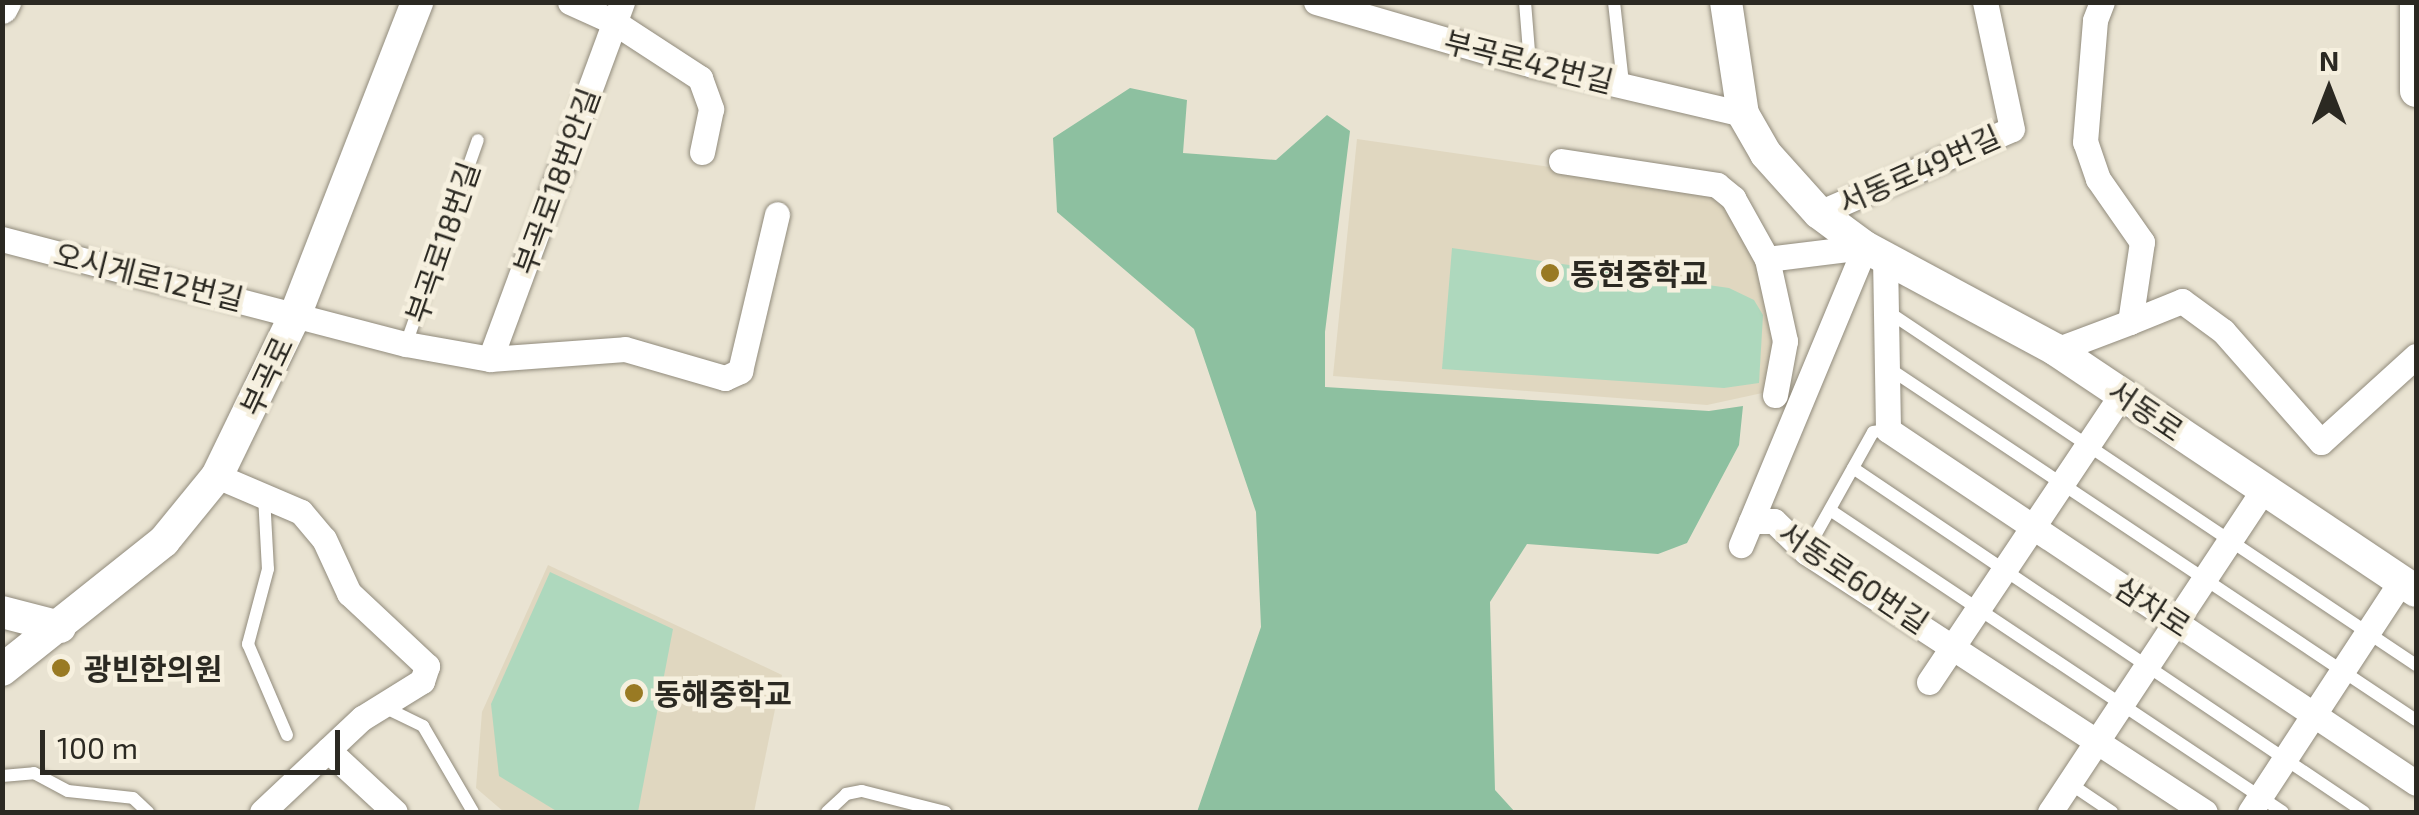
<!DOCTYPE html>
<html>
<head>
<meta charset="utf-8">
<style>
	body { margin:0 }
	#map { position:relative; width:2419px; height:815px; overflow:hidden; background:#e9e3d2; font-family:"Exo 2","Noto Sans KR",sans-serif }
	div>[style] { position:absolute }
	.built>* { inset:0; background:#e0d7c0 }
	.green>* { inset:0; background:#aed8bd }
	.forest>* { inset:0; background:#8dc0a0 }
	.roads { filter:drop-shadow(0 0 2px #918b7c) drop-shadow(0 0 2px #918b7c) }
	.lane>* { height:12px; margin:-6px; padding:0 6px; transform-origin:6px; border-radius:6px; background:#fff }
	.street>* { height:25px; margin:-12.5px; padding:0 12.5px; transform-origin:12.5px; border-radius:12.5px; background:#fff }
	.secondary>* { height:32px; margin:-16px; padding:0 16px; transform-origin:16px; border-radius:16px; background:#fff }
	.dots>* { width:28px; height:28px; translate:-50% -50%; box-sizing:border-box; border:5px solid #f6f0df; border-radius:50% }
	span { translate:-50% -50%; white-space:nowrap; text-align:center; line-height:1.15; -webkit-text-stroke:9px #f6f0df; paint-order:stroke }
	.street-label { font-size:30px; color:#2b2922 }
	.poi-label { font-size:30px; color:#2b2922; font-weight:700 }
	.left { translate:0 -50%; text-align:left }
	.frame { position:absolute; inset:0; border:5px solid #2b2922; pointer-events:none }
	.north { position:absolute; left:2279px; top:40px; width:100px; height:100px; -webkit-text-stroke:8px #f6f0df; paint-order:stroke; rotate:0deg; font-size:28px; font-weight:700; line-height:40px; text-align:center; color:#2b2922 }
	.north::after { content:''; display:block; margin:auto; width:35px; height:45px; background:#2b2922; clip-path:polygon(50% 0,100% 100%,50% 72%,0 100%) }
	.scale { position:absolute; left:40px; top:730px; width:300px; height:45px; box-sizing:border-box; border:5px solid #2b2922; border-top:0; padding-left:12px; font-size:30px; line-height:35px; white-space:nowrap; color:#2b2922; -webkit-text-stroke:8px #f6f0df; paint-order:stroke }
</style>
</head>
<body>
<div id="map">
	<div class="built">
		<i style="clip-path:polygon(1357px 139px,1716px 191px,1765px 282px,1775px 348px,1767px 392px,1707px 405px,1333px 376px)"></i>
		<i style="clip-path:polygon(548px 565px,782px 675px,754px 812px,504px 812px,476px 788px,482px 712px)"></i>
	</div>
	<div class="green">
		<i style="clip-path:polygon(1452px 248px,1729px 288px,1754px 300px,1763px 315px,1759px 383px,1724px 388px,1442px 369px)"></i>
		<i style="clip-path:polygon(550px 572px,673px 629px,638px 812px,558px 812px,499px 776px,491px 704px)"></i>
	</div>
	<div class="forest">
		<i style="clip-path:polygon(1130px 88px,1187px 100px,1183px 153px,1276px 160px,1327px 115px,1350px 131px,1325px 332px,1325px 387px,1709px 411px,1743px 406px,1739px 445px,1687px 543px,1658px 554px,1527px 544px,1490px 602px,1495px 790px,1515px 812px,1197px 812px,1261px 627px,1256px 512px,1194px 329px,1057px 212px,1053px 138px)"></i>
	</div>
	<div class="roads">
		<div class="lane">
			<i style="left:1525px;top:2px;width:62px;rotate:85.4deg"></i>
			<i style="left:1614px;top:2px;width:82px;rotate:83.7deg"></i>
			<i style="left:1887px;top:311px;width:637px;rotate:33.79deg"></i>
			<i style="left:406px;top:344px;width:216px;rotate:-70.6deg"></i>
			<i style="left:1887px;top:367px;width:636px;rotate:33.72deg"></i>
			<i style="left:1853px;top:468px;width:616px;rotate:33.95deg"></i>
			<i style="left:264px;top:496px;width:73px;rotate:86.9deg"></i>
			<i style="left:268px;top:569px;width:78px;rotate:104.9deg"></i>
			<i style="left:248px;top:644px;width:99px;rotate:66.8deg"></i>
			<i style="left:1830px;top:510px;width:544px;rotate:33.69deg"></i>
			<i style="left:1806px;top:552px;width:137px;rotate:-60.8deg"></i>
			<i style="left:1873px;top:432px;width:15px;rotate:-8deg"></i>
			<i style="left:382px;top:706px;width:46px;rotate:26deg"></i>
			<i style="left:423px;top:726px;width:99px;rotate:59.8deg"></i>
			<i style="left:2px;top:776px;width:32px;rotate:-5deg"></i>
			<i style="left:34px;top:773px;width:38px;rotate:28deg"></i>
			<i style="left:68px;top:791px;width:65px;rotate:6.1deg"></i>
			<i style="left:133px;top:798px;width:21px;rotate:43deg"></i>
			<i style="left:2069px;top:783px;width:52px;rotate:34deg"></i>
			<i style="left:827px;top:812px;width:26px;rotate:-43deg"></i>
			<i style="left:846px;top:794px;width:16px;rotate:-11deg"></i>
			<i style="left:862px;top:791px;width:86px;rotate:14.2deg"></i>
		</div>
		<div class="street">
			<i style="left:570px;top:2px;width:48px;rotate:24.4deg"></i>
			<i style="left:614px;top:22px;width:103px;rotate:33.1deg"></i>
			<i style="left:700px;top:78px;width:33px;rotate:70deg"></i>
			<i style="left:711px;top:109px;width:44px;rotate:101.8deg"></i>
			<i style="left:1316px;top:2px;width:223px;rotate:16.2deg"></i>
			<i style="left:1530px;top:64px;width:219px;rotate:13.2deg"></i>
			<i style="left:1561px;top:161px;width:158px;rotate:8.7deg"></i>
			<i style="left:1717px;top:185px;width:21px;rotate:39deg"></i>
			<i style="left:1733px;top:198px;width:70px;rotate:60.9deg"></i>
			<i style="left:1767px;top:259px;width:99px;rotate:-7deg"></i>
			<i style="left:1865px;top:247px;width:323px;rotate:112.6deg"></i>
			<i style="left:1819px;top:213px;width:210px;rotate:-23.5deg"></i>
			<i style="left:2012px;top:129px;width:130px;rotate:-102deg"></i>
			<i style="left:2px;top:239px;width:417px;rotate:14.6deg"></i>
			<i style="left:406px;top:344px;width:85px;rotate:10.1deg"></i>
			<i style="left:490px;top:359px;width:135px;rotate:-4.2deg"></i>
			<i style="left:625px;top:349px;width:104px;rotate:16.2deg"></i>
			<i style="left:725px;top:378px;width:17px;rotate:-25deg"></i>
			<i style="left:740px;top:371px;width:161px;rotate:-76.7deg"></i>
			<i style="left:1885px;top:257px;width:173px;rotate:89deg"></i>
			<i style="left:1888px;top:430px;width:635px;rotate:33.77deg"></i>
			<i style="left:1767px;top:259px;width:84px;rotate:77.6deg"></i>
			<i style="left:1785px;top:341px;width:55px;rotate:100.5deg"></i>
			<i style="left:2130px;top:322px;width:56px;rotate:-22deg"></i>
			<i style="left:2182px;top:301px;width:51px;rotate:36.2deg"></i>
			<i style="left:2223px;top:331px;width:148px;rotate:48.6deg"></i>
			<i style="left:2321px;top:442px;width:128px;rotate:-42.2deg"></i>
			<i style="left:2056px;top:350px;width:79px;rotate:-20.7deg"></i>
			<i style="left:2130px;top:322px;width:81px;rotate:-81.5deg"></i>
			<i style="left:2142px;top:242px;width:77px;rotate:-124.9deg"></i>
			<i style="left:2098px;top:179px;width:39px;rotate:-109deg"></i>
			<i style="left:2085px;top:142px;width:122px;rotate:-85.3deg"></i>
			<i style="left:2095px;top:20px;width:19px;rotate:-69deg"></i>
			<i style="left:490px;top:359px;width:381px;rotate:-69.7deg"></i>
			<i style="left:217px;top:476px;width:91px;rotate:23.2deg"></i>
			<i style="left:301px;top:512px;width:35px;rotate:50deg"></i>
			<i style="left:324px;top:539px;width:60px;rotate:65.2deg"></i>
			<i style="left:349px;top:593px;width:107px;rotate:43.1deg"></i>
			<i style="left:427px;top:666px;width:16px;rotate:108deg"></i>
			<i style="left:422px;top:681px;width:70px;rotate:148.3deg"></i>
			<i style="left:362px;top:718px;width:137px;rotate:136.8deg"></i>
			<i style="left:1751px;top:521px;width:23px"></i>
			<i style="left:1774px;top:521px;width:45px;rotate:44.1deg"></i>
			<i style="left:1806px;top:552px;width:476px;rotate:33.1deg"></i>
			<i style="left:1929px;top:682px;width:347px;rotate:-56.2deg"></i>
			<i style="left:328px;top:750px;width:91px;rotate:42.8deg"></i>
			<i style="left:2050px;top:812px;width:387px;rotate:-56.5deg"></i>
			<i style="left:2250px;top:812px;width:276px;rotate:-56.8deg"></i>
		</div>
		<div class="secondary">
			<i style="left:1726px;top:2px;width:113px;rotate:81.4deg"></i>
			<i style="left:1743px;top:114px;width:46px;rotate:60.1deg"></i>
			<i style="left:1766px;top:154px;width:79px;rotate:48.1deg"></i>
			<i style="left:1819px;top:213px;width:57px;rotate:36.5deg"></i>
			<i style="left:1865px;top:247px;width:217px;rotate:28.3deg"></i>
			<i style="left:2056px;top:350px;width:433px;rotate:33.8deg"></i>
			<i style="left:2416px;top:2px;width:89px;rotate:90deg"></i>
			<i style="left:2px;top:8px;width:7px;rotate:-63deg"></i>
			<i style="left:2px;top:612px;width:60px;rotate:14.5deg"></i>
			<i style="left:2px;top:670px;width:207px;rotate:-38.5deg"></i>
			<i style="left:164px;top:541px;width:84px;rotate:-50.8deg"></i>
			<i style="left:217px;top:476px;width:181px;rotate:-64.1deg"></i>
			<i style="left:296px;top:313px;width:334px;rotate:-68.7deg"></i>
		</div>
	</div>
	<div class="dots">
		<i style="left:1550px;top:273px;background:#997a23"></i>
		<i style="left:61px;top:668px;background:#997a23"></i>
		<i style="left:634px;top:693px;background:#997a23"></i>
	</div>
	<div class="street-label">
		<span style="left:1529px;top:61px;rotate:14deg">부곡로42번길</span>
		<span style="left:1919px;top:169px;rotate:-24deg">서동로49번길</span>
		<span style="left:556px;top:181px;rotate:-70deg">부곡로18번안길</span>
		<span style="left:442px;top:242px;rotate:-71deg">부곡로18번길</span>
		<span style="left:149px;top:276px;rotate:14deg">오시게로12번길</span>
		<span style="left:266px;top:376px;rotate:-65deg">부곡로</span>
		<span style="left:2146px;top:410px;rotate:34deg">서동로</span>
		<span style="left:1854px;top:577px;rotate:34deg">서동로60번길</span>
		<span style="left:2153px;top:606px;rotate:33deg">삼차로</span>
	</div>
	<div class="poi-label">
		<span class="left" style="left:1570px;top:273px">동현중학교</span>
		<span class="left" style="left:84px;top:668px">광빈한의원</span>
		<span class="left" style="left:654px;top:693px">동해중학교</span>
	</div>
	<div class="frame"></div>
	<div class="north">N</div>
	<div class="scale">100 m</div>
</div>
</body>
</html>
